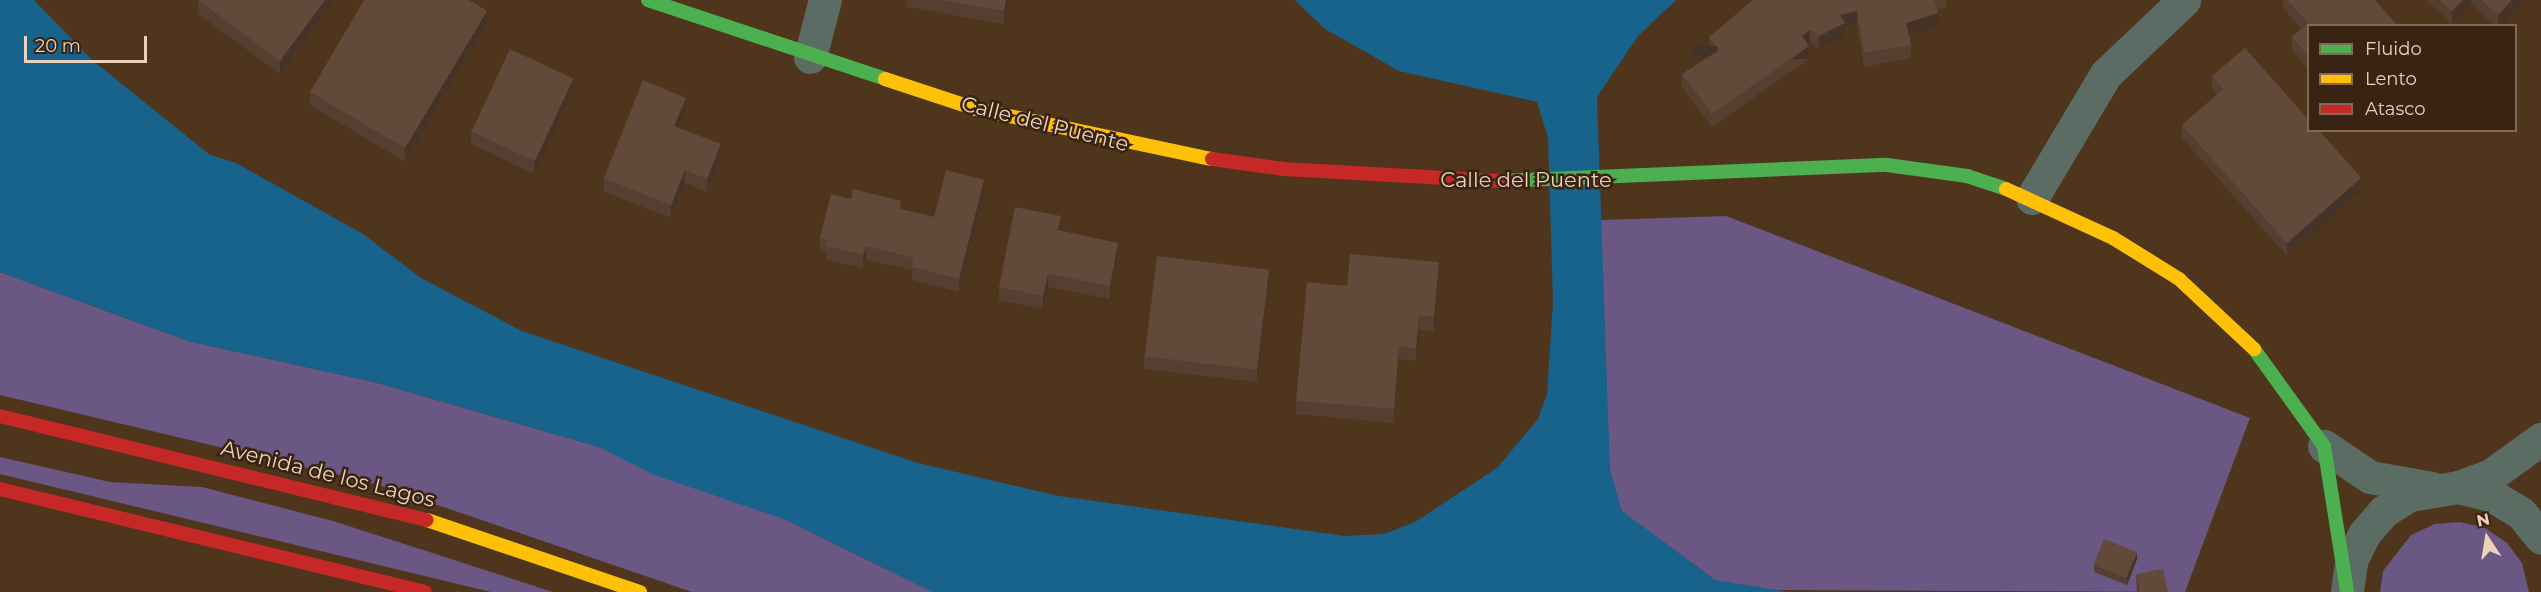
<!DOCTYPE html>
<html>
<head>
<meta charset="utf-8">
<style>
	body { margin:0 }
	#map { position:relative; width:2541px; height:592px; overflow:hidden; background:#4e351b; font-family:Montserrat,sans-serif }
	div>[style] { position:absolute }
	.green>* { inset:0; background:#6b5784 }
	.water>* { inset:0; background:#17638c }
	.street>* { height:33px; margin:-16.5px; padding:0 16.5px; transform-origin:16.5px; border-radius:16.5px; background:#5b6c64 }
	.fast>* { height:14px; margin:-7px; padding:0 7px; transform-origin:7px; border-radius:7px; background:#4caf50 }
	.slow>* { height:14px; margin:-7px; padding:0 7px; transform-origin:7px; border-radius:7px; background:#ffc107 }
	.jam>* { height:14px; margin:-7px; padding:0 7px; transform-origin:7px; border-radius:7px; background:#c62828 }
	.wall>* { inset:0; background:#553f31 }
	.shaded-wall>* { inset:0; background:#453328; transform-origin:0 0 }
	.building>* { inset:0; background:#634939; transform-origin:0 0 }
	span { translate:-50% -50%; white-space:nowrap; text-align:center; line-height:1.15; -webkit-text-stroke:5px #392413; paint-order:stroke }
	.street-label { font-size:21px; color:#edd1bb }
	.legend { position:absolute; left:2307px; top:24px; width:210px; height:108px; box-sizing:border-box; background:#392413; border:2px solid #816956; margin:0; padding:8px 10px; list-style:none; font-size:18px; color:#edd1bb }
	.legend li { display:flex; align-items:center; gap:12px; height:30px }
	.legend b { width:30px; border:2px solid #816956 }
	.north { position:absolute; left:2457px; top:508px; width:60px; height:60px; -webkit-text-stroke:4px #392413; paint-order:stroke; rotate:348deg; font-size:16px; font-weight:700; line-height:24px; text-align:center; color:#edd1bb }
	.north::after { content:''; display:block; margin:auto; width:21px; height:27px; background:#edd1bb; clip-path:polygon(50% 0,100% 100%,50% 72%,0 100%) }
	.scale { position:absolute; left:24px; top:36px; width:123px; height:27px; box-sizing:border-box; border:3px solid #edd1bb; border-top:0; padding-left:8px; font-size:18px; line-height:21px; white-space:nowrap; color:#edd1bb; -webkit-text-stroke:4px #392413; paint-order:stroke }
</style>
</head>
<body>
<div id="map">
	<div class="green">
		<i style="clip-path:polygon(1726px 216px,2250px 418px,2185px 592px,1755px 590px,1715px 580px,1621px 511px,1610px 471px,1606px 418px,1600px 220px)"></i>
		<i style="clip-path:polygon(0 272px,188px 341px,378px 383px,599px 447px,784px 519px,933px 592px,692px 592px,379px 485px,0 395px)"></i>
		<i style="clip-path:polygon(0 457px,110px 482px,202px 487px,333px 521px,553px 592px,491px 592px,0 474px)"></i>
		<i style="clip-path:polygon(2460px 522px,2485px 528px,2507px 543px,2522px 563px,2529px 592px,2380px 592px,2383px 571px,2411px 535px,2435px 524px)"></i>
	</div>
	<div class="water">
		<i style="clip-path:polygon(0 0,34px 0,92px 60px,210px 155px,236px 163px,363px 234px,421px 278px,522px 331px,918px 463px,1059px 496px,1345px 536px,1384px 534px,1415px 522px,1497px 468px,1538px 419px,1547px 394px,1553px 302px,1548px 138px,1537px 102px,1399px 71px,1325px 29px,1295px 0,1676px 0,1638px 36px,1597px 97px,1610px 471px,1622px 511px,1715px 580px,1789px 592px,933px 592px,784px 519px,654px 475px,599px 447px,378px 383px,188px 341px,0 272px)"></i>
	</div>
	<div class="street">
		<i style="left:810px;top:57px;width:59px;rotate:-75.3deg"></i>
		<i style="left:2032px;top:198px;width:144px;rotate:-59.2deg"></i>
		<i style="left:2106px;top:74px;width:108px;rotate:-43.5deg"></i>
		<i style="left:2324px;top:446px;width:55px;rotate:34deg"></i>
		<i style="left:2370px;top:477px;width:63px;rotate:10.1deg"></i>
		<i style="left:2458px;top:487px;width:35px;rotate:-20deg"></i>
		<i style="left:2491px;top:475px;width:62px;rotate:-35.8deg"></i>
		<i style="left:2347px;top:591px;width:30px;rotate:-82deg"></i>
		<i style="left:2351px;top:561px;width:30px;rotate:-64deg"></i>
		<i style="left:2364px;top:534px;width:30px;rotate:-49deg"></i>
		<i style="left:2384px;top:511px;width:31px;rotate:-32deg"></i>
		<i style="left:2410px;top:495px;width:49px;rotate:-9.5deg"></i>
		<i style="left:2458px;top:487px;width:34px;rotate:14deg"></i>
		<i style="left:2491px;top:495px;width:35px;rotate:31deg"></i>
		<i style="left:2521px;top:513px;width:32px;rotate:51deg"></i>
	</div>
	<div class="fast">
		<i style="left:648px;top:0;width:250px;rotate:18.4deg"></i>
		<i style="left:1499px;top:181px;width:388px;rotate:-2.4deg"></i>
		<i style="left:1887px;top:165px;width:81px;rotate:7.8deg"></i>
		<i style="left:1967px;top:176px;width:41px;rotate:18.4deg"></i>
		<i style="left:2254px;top:349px;width:120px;rotate:54.2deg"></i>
		<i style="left:2324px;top:446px;width:147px;rotate:81deg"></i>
	</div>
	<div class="slow">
		<i style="left:885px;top:79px;width:96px;rotate:18.2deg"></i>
		<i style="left:976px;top:109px;width:241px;rotate:12deg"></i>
		<i style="left:2006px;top:189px;width:118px;rotate:24.6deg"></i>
		<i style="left:2113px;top:238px;width:78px;rotate:31.8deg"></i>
		<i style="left:2179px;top:279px;width:103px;rotate:43deg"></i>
		<i style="left:427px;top:520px;width:225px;rotate:18.7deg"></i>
	</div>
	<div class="jam">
		<i style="left:1212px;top:159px;width:73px;rotate:7.9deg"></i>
		<i style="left:1284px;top:169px;width:215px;rotate:3.2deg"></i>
		<i style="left:0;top:416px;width:439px;rotate:13.7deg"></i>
		<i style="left:0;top:489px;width:437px;rotate:13.6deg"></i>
	</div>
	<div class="wall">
		<i style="clip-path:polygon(335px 0,280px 74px,198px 14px,198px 1px)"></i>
		<i style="clip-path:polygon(907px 0,1009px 0,1004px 24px,907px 7px)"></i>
		<i style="clip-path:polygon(1753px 0,1946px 0,1946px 8px,1937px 9px,1938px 26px,1909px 35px,1911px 45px,1911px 58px,1864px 67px,1857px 25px,1845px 27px,1845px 36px,1819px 49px,1810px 43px,1808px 44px,1809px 59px,1712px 127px,1682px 87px,1682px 74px,1712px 55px,1709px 50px,1709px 37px)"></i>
		<i style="clip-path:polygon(2283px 0,2375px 0,2308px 26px,2308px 69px,2292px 50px,2292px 37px,2301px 29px,2283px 8px)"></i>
		<i style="clip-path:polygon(2426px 0,2524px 0,2501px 26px,2494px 26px,2471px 4px,2452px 24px)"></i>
		<i style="clip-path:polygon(487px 24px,405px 162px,310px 105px,310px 92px)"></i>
		<i style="clip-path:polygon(2212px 76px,2361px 191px,2287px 256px,2182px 138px,2182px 125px,2217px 95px,2212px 89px)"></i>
		<i style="clip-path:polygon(573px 92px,534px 174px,471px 144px,471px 131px)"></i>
		<i style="clip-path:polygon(686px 111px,679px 128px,721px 158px,707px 192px,685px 183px,671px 218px,604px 192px,604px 178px)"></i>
		<i style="clip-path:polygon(984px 193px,959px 292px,912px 280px,912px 270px,866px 260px,863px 268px,826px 260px,826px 253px,820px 251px,820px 238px,851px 199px,901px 209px,934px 217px)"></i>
		<i style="clip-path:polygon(1060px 231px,1118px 256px,1110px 299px,1048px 287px,1043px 309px,999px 300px,999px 287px)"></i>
		<i style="clip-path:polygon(1439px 275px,1434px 331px,1419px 330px,1416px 361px,1399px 359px,1394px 423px,1296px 414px,1296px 401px,1347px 286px)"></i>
		<i style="clip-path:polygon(1269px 282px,1257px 382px,1144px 369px,1144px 356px)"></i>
		<i style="clip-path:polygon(2137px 559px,2127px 585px,2094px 572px,2094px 565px)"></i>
		<i style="clip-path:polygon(2136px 574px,2168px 592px,2137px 592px)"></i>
	</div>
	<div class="shaded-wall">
		<i style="clip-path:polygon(325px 0,335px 0,280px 74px,280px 61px)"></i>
		<i style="clip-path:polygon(1006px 0,1009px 0,1004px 24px,1004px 11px)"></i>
		<i style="clip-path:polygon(2463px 0,2471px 0,2471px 4px,2452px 24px,2452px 11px)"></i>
		<i style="clip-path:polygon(2512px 0,2524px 0,2501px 26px,2498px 26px,2498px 15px)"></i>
		<i style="clip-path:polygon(487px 11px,487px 24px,405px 162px,405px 148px)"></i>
		<i style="clip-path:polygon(1857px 11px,1857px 25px,1845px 27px,1845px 36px,1819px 49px,1819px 36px,1840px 15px)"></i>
		<i style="clip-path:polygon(1938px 13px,1938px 26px,1906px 36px,1906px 23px)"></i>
		<i style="clip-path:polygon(1810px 30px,1810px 43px,1802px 49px,1802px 36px)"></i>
		<i style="left:1809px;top:46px;width:13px;height:118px;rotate:90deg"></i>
		<i style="clip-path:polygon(573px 79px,573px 92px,534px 174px,534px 160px)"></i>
		<i style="clip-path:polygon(686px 98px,686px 111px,674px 140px,674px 126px)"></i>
		<i style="clip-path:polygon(721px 144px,721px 158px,707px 192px,707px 179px)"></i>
		<i style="clip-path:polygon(685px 170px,685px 183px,671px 218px,671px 205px)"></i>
		<i style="clip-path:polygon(2361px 178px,2361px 191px,2287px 256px,2287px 243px)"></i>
		<i style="clip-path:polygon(984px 180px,984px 193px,959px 292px,959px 279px)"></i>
		<i style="clip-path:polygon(1061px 216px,1061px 229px,1058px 244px,1058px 230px)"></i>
		<i style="clip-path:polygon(1118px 243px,1118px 256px,1110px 299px,1110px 286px)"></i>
		<i style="clip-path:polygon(866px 246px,866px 260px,863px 268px,863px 255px)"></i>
		<i style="clip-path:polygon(1439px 262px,1439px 275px,1434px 331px,1434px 317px)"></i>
		<i style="clip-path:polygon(1269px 269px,1269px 282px,1257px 382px,1257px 369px)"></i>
		<i style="clip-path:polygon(1048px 274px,1048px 287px,1043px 309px,1043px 296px)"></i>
		<i style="clip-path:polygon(1419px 316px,1419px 330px,1416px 361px,1416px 348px)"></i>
		<i style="clip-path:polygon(1399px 346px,1399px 359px,1394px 423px,1394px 409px)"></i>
		<i style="clip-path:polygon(2137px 552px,2137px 559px,2127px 585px,2127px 578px)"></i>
	</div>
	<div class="building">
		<i style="clip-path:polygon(198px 0,325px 0,280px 61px)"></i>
		<i style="clip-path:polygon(364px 0,469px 0,487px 11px,405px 148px,310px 92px)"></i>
		<i style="clip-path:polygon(942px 0,1006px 0,1004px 11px)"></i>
		<i style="clip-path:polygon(1753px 0,1934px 0,1938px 13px,1906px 23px,1911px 45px,1864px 53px,1857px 11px,1840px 15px,1845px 23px,1819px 36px,1810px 30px,1802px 36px,1809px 46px,1712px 114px,1682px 74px,1719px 50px,1709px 37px)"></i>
		<i style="clip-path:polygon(2287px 0,2375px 0,2398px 26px,2308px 26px,2308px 56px,2292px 37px,2308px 23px)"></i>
		<i style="clip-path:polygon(2440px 0,2463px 0,2452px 11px)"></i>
		<i style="clip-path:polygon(2481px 0,2512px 0,2498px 15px)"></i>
		<i style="clip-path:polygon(2245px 48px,2308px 119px,2308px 130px,2319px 130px,2361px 178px,2287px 243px,2182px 125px,2223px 89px,2212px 76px)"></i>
		<i style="left:510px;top:49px;width:70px;height:91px;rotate:25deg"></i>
		<i style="clip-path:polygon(643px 80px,686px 98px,674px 126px,721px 144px,707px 179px,685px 170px,671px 205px,604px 178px)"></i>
		<i style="clip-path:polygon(946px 170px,984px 180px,959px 279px,912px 267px,914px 258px,866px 246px,863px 255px,826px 246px,828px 240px,820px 238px,831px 194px,851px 199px,853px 189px,901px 201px,900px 209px,934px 217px)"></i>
		<i style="clip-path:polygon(1015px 207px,1061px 216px,1058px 230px,1118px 243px,1110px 286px,1048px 274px,1043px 296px,999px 287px)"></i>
		<i style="clip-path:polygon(1350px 254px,1439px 262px,1434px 317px,1419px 316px,1416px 348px,1399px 346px,1394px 409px,1296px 401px,1307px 282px,1347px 286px)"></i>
		<i style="left:1157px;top:256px;width:113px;height:101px;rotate:7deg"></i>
		<i style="left:2104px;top:539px;width:35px;height:28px;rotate:22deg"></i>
		<i style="clip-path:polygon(2163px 569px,2168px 592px,2140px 592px,2136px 574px)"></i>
	</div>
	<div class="street-label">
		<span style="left:1045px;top:124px;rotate:14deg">Calle del Puente</span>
		<span style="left:1526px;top:180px">Calle del Puente</span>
		<span style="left:328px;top:474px;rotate:14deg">Avenida de los Lagos</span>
	</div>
	<ul class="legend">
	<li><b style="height:8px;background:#4caf50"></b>Fluido</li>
	<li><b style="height:8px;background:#ffc107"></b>Lento</li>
	<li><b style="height:8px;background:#c62828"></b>Atasco</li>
	</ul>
	<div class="north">N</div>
	<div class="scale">20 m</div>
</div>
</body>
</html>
